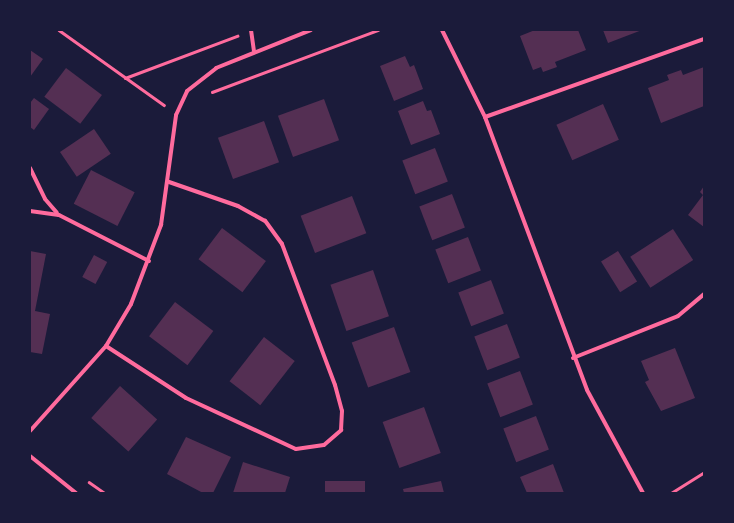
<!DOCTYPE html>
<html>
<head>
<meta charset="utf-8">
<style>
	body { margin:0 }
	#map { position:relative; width:734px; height:523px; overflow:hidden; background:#1b1b3a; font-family:"Source Sans 3",sans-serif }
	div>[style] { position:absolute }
	.building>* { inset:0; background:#542f53; transform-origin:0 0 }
	.path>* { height:2.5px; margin:-1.25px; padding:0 1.25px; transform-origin:1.25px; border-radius:1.25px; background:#ff6b9d }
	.minor>* { height:4px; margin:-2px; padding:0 2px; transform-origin:2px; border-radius:2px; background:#ff6b9d }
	span { translate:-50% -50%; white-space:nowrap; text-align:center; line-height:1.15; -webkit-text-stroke:4px #1b1b3a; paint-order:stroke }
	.frame { position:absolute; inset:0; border:31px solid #1b1b3a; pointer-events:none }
</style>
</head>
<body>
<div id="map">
	<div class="building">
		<i style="clip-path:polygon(535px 30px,578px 30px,586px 50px,555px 62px,557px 67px,543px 72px,541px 67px,533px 70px,520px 36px)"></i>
		<i style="clip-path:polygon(603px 30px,642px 30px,608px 43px)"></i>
		<i style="clip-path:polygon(30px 50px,43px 59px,30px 77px)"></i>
		<i style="clip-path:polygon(405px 56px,410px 67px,414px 65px,423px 89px,394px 101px,380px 66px)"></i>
		<i style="clip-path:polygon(704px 67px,704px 106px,661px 123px,648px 88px,669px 80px,667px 75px,681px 70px,683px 75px)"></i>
		<i style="left:66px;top:68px;width:45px;height:36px;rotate:37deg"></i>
		<i style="clip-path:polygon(34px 98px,49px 109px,34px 130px,30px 127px,30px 103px)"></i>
		<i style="left:324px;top:99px;width:44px;height:49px;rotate:70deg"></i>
		<i style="clip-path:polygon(423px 101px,427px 111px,431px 110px,440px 134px,411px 145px,398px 111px)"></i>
		<i style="left:603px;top:104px;width:39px;height:51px;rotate:66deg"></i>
		<i style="left:264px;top:121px;width:44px;height:49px;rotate:70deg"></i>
		<i style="left:94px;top:129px;width:30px;height:41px;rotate:56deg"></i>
		<i style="left:435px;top:148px;width:36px;height:35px;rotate:69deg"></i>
		<i style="left:91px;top:170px;width:49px;height:38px;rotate:27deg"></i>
		<i style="clip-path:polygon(704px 186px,704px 227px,688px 215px,703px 195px,700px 192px)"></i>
		<i style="left:452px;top:194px;width:36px;height:35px;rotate:69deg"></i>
		<i style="left:352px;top:196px;width:40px;height:55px;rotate:69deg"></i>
		<i style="left:222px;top:228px;width:55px;height:39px;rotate:37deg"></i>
		<i style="left:673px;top:229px;width:37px;height:51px;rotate:57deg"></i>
		<i style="left:468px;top:237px;width:36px;height:35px;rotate:69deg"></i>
		<i style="clip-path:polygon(30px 251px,46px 254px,35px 311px,50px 314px,42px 354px,30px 352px)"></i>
		<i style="left:618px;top:251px;width:36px;height:20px;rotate:58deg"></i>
		<i style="left:94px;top:255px;width:15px;height:25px;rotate:28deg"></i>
		<i style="left:373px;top:270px;width:49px;height:45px;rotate:71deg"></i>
		<i style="left:491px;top:280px;width:36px;height:35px;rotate:69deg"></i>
		<i style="left:175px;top:302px;width:48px;height:43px;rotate:37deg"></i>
		<i style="left:507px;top:324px;width:36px;height:35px;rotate:69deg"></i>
		<i style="left:394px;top:327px;width:48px;height:45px;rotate:70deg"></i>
		<i style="left:264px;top:337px;width:39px;height:56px;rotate:38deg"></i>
		<i style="clip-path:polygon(675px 348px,695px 398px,661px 411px,645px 382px,649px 380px,641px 361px)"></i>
		<i style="left:520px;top:371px;width:36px;height:35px;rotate:69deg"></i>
		<i style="left:120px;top:386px;width:50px;height:43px;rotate:42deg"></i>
		<i style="left:424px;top:407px;width:49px;height:44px;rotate:70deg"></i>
		<i style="left:536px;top:416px;width:36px;height:35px;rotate:69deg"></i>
		<i style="clip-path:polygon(186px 437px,231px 457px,213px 493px,203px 493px,167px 474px)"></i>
		<i style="clip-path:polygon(243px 462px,290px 477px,285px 493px,233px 493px)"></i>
		<i style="clip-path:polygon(553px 464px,564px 493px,527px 493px,520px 477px)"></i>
		<i style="left:325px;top:481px;width:40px;height:12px"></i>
		<i style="clip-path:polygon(441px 481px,444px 493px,404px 493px,403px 489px)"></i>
	</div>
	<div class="path">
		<i style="left:59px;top:30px;width:129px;rotate:35.5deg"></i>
		<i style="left:125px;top:78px;width:120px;rotate:-20.6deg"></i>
		<i style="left:212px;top:92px;width:177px;rotate:-20.5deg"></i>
		<i style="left:89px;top:482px;width:19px;rotate:35deg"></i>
		<i style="left:671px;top:493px;width:39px;rotate:-32deg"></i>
	</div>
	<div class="minor">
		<i style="left:251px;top:30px;width:21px;rotate:82deg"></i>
		<i style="left:442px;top:30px;width:97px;rotate:63.7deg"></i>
		<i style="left:485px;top:117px;width:291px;rotate:69.5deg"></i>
		<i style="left:587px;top:390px;width:117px;rotate:61.5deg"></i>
		<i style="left:485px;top:117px;width:232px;rotate:-19.6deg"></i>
		<i style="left:30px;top:168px;width:34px;rotate:64deg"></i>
		<i style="left:45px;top:199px;width:18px;rotate:49deg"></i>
		<i style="left:30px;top:211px;width:29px;rotate:8deg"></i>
		<i style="left:59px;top:215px;width:101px;rotate:27.1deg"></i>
		<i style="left:106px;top:346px;width:95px;rotate:33deg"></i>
		<i style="left:186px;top:398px;width:121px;rotate:24.9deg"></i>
		<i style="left:296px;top:449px;width:28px;rotate:-8deg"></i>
		<i style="left:324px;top:445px;width:23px;rotate:-41deg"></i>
		<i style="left:341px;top:430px;width:19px;rotate:-87deg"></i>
		<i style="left:342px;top:411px;width:27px;rotate:-105deg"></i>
		<i style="left:335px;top:385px;width:151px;rotate:-110.6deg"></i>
		<i style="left:282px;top:244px;width:29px;rotate:-126deg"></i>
		<i style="left:265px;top:221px;width:31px;rotate:-151deg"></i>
		<i style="left:238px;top:206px;width:73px;rotate:-160.8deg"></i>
		<i style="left:573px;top:358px;width:113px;rotate:-21.8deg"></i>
		<i style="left:678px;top:316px;width:34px;rotate:-40deg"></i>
		<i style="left:30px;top:431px;width:114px;rotate:-48.2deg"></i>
		<i style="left:106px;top:346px;width:49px;rotate:-59.2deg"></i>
		<i style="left:131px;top:304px;width:85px;rotate:-69.2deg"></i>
		<i style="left:161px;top:225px;width:111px;rotate:-82.2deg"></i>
		<i style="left:176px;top:115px;width:26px;rotate:-65deg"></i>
		<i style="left:187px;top:91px;width:37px;rotate:-38deg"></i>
		<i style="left:216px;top:68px;width:102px;rotate:-21.8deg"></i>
		<i style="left:30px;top:456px;width:59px;rotate:38.8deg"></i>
	</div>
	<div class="frame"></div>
</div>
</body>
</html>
